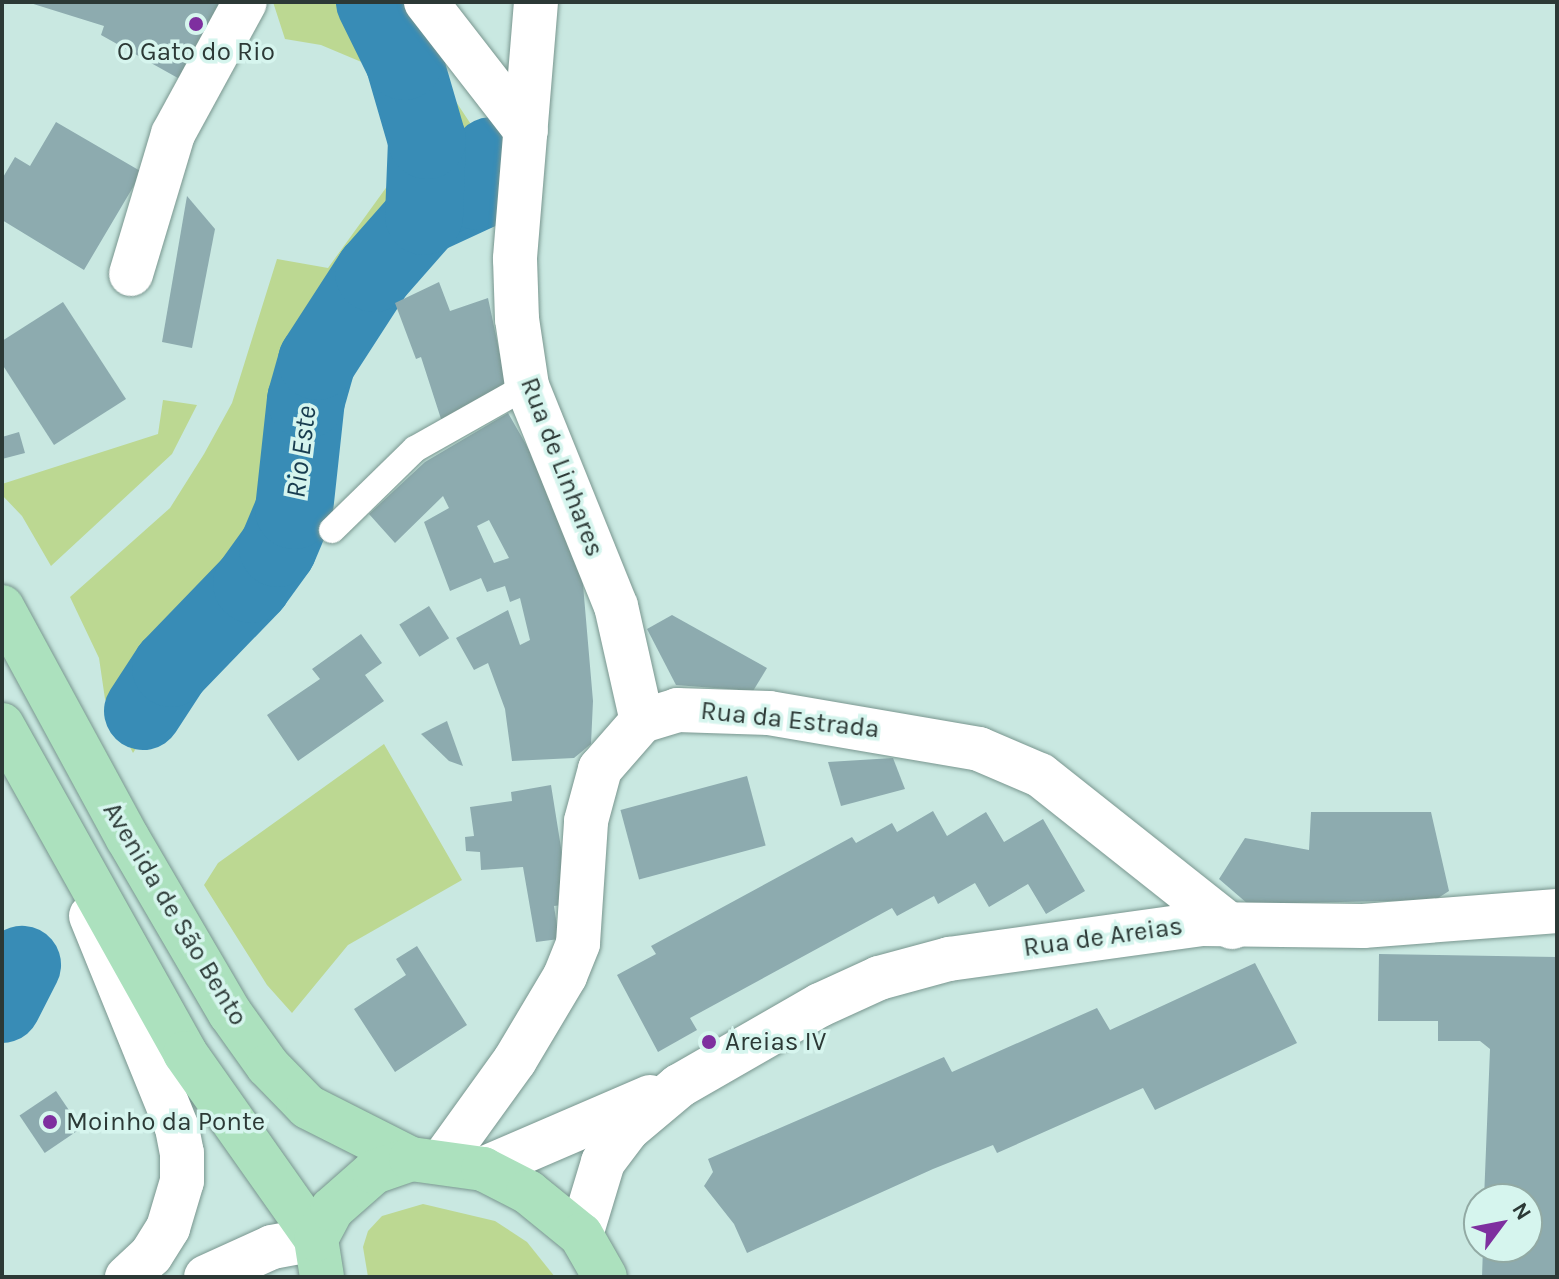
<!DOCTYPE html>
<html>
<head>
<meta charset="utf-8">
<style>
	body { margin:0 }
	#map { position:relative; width:1559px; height:1279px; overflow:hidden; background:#c9e8e1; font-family:Karla,sans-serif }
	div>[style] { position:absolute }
	.green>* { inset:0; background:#bcd892 }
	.river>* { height:78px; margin:-39px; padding:0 39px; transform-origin:39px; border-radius:39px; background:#388cb6 }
	.building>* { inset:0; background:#8dabaf; transform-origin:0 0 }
	.roads { filter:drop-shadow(0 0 2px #79968f) drop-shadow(0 0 2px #79968f) }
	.service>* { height:26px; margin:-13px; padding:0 13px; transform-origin:13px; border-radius:13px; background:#fff }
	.minor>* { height:44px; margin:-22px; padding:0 22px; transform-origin:22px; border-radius:22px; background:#fff }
	.tertiary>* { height:44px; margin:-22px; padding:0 22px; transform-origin:22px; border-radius:22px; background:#fff }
	.primary>* { height:44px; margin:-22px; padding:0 22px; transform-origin:22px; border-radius:22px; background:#ace1be }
	.dots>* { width:22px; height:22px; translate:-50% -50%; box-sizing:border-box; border:4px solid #d6f5ee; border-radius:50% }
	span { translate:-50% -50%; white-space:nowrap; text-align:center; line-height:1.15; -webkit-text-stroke:7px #d6f5ee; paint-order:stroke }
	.poi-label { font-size:26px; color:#2c3936 }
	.left { translate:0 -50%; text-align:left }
	.street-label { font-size:26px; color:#2c3936 }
	.water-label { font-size:28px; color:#183c4f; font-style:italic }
	.frame { position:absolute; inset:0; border:4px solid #2c3936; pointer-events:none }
	.north { position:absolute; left:1463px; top:1183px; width:80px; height:80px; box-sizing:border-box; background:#d6f5ee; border:2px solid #92aaa4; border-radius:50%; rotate:58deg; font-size:22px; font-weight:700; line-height:32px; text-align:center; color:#2c3936 }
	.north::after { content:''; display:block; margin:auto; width:28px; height:36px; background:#7e2f9f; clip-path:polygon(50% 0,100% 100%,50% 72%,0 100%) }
</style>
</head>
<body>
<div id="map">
	<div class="green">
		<i style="clip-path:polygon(273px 2px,390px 2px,484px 144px,496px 185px,491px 221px,454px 228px,328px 374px,309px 499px,318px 532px,288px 585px,165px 703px,133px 753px,105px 699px,99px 658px,70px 597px,170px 508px,204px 454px,232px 403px,277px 259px,328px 268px,409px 156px,390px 74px,321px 45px,285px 39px)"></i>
		<i style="clip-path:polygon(163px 400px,197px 405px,172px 454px,51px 566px,22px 516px,2px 495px,2px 484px,158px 434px)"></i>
		<i style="clip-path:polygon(384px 744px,462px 880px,348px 945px,292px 1013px,267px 985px,204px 885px,218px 863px)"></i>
		<i style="clip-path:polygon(423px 1204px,495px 1221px,527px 1242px,555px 1277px,368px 1277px,363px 1247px,368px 1231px,382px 1216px)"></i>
	</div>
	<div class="river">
		<i style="left:424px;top:216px;width:60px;rotate:-24.8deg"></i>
		<i style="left:478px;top:191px;width:37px;rotate:-70deg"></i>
		<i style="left:143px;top:711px;width:51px;rotate:-56.9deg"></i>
		<i style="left:171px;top:668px;width:117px;rotate:-46deg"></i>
		<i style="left:252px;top:584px;width:44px;rotate:-54.2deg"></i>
		<i style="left:278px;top:548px;width:41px;rotate:-67.2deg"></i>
		<i style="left:294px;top:510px;width:111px;rotate:-83.8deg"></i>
		<i style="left:306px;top:400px;width:41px;rotate:-74.2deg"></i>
		<i style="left:317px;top:361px;width:105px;rotate:-57.1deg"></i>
		<i style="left:374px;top:273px;width:76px;rotate:-48.7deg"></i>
		<i style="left:424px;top:216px;width:76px;rotate:-87.7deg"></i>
		<i style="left:427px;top:140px;width:82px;rotate:-106.2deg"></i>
		<i style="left:404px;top:61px;width:66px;rotate:-116.2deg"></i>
		<i style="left:2px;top:1004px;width:44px;rotate:-62.9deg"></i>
	</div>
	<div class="building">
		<i style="clip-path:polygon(27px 2px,231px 2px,185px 82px,101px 35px,104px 26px)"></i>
		<i style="clip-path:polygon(56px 122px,142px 172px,84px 270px,2px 220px,2px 179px,15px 157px,30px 166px)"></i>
		<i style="clip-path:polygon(187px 196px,215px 229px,192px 348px,162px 342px)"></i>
		<i style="clip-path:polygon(439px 282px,450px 311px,488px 298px,507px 388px,442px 422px,421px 357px,416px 359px,395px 303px)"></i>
		<i style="clip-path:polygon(63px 302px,126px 399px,54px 445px,2px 364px,2px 341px)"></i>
		<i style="clip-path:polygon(evenodd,508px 413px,551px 488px,582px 573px,593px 701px,591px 744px,574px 758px,512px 761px,505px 709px,488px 663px,474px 670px,456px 638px,508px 610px,520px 645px,530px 640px,520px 598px,510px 602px,505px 586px,487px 592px,481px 578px,450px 591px,424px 522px,449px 508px,443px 496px,395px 543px,369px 514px,425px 462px,508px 413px,489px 520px,509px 558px,494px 563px,477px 526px,489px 520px)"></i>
		<i style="clip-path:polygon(19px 432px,25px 453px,2px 459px,2px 437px)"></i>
		<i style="left:429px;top:606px;width:38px;height:35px;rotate:58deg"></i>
		<i style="clip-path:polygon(672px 615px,767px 668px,753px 691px,676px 685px,647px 629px)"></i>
		<i style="clip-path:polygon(361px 634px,382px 663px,365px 675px,384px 701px,298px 761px,267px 715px,320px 679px,312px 669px)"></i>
		<i style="clip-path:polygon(447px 721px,463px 766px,449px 761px,421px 734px)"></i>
		<i style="clip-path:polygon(893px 758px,905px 789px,841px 806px,828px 762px)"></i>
		<i style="left:747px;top:776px;width:72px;height:131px;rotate:75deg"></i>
		<i style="clip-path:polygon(551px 785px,570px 904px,554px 906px,559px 939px,536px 942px,523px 867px,481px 870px,480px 852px,466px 851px,465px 837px,474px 836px,470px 807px,512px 801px,511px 792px)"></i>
		<i style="clip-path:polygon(933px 811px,947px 836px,986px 812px,1004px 842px,1043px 819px,1085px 891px,1046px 914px,1028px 884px,989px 907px,975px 883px,938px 904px,934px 896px,897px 916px,892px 908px,690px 1018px,697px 1030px,658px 1052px,617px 975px,656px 954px,651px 946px,852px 837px,856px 843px,892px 823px,897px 832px)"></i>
		<i style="clip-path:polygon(1311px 812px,1431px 812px,1449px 891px,1435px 900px,1248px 904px,1219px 879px,1245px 838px,1309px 850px)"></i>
		<i style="clip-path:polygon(417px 946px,467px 1025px,395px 1072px,354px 1009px,406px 975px,396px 959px)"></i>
		<i style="clip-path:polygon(1379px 954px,1557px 957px,1557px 1277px,1482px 1277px,1483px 1247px,1527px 1247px,1527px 1199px,1484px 1199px,1490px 1049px,1480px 1041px,1438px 1041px,1438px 1021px,1378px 1021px)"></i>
		<i style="clip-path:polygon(1255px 963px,1297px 1043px,1155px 1110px,1143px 1088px,997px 1153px,993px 1145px,933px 1169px,747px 1253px,734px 1224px,704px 1186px,713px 1172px,708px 1159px,944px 1057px,952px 1072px,1097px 1008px,1110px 1030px)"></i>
		<i style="left:56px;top:1091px;width:45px;height:44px;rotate:56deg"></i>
	</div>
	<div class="roads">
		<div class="service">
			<i style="left:332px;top:530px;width:116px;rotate:-44.3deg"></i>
			<i style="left:415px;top:449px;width:129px;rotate:-29.4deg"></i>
		</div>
		<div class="minor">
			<i style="left:426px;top:2px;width:163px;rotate:52.2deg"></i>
			<i style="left:536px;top:2px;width:258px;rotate:94.7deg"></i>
			<i style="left:515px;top:259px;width:60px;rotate:88.1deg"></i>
			<i style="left:517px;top:319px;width:68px;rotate:81.5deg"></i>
			<i style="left:527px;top:386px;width:237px;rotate:68deg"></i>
			<i style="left:616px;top:606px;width:118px;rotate:77.3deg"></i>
			<i style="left:131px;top:274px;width:146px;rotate:-73.3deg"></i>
			<i style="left:173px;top:134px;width:150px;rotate:-61.4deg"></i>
			<i style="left:443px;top:1160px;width:123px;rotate:-54.2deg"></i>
			<i style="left:515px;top:1060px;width:98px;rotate:-59.2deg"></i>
			<i style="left:565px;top:976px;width:35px;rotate:-68deg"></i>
			<i style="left:578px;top:943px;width:122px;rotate:-86.2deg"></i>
			<i style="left:586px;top:821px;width:54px;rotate:-74.9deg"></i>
			<i style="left:600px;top:769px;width:64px;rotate:-48.8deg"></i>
			<i style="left:642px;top:721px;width:37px;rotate:-17deg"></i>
			<i style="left:677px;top:710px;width:92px;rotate:1.9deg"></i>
			<i style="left:769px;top:713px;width:213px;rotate:9.7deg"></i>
			<i style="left:979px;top:749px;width:66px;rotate:23.1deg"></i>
			<i style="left:1040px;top:775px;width:245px;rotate:38.4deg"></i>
		</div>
		<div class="tertiary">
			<i style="left:91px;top:916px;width:229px;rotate:67.9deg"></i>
			<i style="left:177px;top:1128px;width:25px;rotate:79deg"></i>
			<i style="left:182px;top:1153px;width:28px;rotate:90deg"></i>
			<i style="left:182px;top:1181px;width:49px;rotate:106.6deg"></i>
			<i style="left:168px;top:1228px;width:32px;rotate:122deg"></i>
			<i style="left:151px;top:1255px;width:33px;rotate:137deg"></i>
			<i style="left:483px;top:1169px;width:182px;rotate:-23.3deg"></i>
			<i style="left:581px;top:1235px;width:76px;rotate:-73.2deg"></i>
			<i style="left:603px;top:1162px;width:41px;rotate:-52.9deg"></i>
			<i style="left:628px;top:1129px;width:67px;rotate:-40.1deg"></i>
			<i style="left:679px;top:1086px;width:163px;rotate:-29.9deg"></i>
			<i style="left:820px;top:1005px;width:65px;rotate:-24.6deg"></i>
			<i style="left:879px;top:978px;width:73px;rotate:-15.2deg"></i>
			<i style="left:949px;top:959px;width:254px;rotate:-7.9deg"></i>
			<i style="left:1201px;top:924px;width:162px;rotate:0.7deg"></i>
			<i style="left:1363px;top:926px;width:195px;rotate:-4.4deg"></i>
			<i style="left:206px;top:1277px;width:72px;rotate:-24.4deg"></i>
			<i style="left:272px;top:1247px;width:45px;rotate:-10.3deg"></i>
		</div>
		<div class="primary">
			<i style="left:2px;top:607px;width:262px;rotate:61.5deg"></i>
			<i style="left:127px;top:837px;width:204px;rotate:59.7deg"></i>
			<i style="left:230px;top:1013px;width:65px;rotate:54.4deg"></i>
			<i style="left:268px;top:1066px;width:57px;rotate:45.7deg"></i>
			<i style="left:308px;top:1107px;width:115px;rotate:26.8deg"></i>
			<i style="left:2px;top:725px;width:376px;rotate:60.8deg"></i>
			<i style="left:185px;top:1053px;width:228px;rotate:54.8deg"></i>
			<i style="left:322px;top:1277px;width:38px;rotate:-99deg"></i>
			<i style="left:316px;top:1239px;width:34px;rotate:-62deg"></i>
			<i style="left:332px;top:1209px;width:56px;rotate:-41.4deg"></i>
			<i style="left:374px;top:1172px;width:39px;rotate:-19deg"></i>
			<i style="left:411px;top:1159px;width:73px;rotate:7.9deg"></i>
			<i style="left:483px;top:1169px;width:51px;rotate:27.1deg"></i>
			<i style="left:528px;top:1192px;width:68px;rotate:39.1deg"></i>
			<i style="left:581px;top:1235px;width:48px;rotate:60.3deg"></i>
		</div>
	</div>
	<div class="dots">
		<i style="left:196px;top:24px;background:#7e2f9f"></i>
		<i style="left:709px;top:1042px;background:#7e2f9f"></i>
		<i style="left:50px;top:1122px;background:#7e2f9f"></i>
	</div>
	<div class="poi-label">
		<span style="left:196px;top:52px">O Gato do Rio</span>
		<span class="left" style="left:725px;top:1042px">Areias IV</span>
		<span class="left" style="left:66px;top:1122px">Moinho da Ponte</span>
	</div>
	<div class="street-label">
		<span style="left:562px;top:467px;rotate:69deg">Rua de Linhares</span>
		<span style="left:790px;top:720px;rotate:6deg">Rua da Estrada</span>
		<span style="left:175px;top:914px;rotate:59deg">Avenida de São Bento</span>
		<span style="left:1103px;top:937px;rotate:-8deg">Rua de Areias</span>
	</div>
	<div class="water-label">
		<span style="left:301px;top:452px;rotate:-83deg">Rio Este</span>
	</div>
	<div class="frame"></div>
	<div class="north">N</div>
</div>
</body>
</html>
